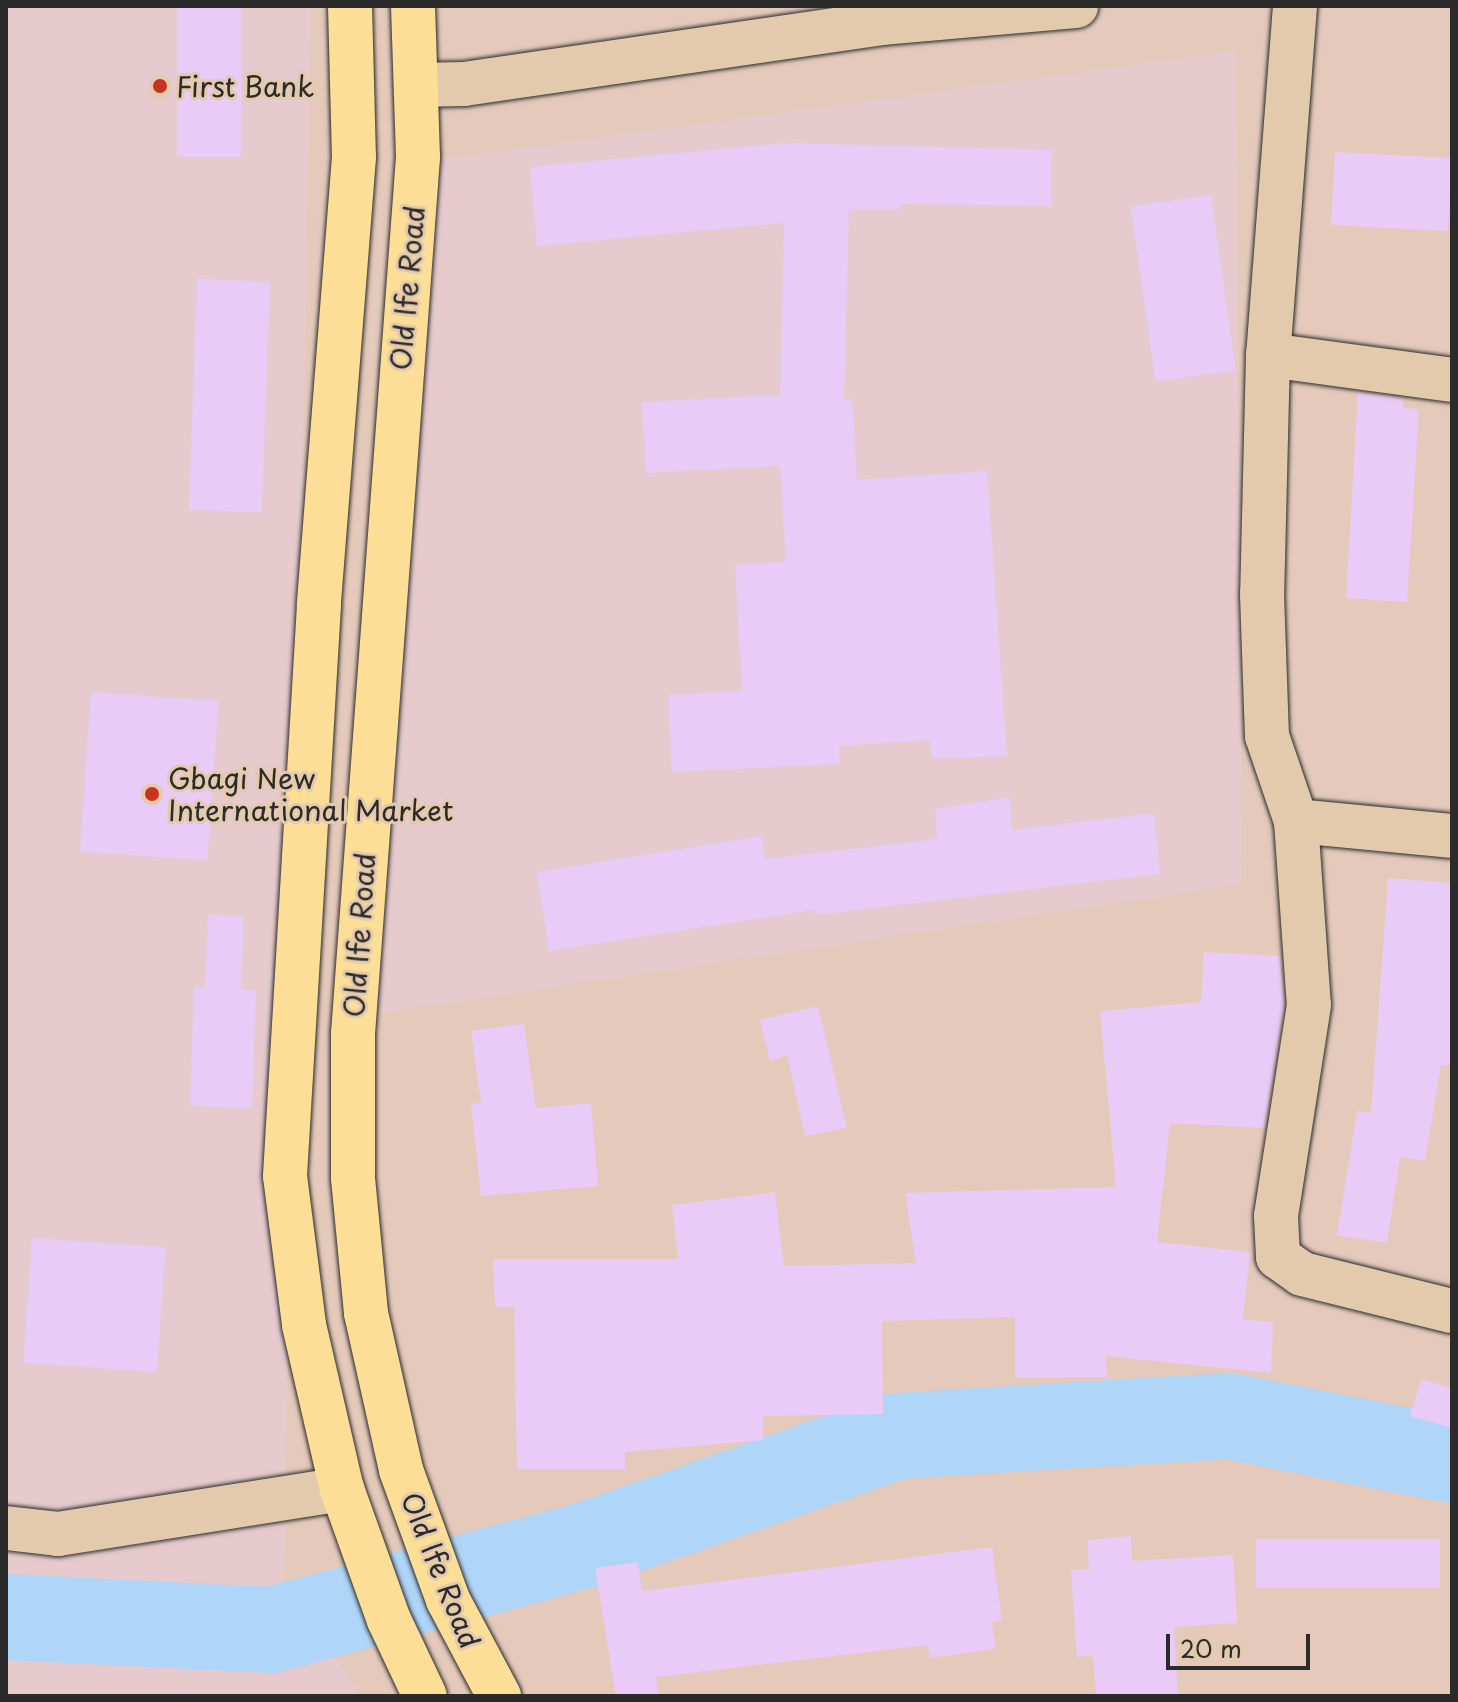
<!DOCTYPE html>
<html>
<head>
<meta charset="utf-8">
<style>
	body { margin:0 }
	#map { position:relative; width:1458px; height:1702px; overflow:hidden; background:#e5cabb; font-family:"Playpen Sans",sans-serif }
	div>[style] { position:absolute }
	.built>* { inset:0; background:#e6cacd }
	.river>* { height:86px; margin:-43px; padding:0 43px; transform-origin:43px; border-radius:43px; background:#afd6f9 }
	.building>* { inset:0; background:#eacaf6; transform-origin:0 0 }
	.roads { filter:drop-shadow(0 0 2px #2b2b2b) drop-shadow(0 0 2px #2b2b2b) }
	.minor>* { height:44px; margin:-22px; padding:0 22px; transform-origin:22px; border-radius:22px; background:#e4caac }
	.major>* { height:44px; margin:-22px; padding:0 22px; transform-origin:22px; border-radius:22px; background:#fdde96 }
	.dots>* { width:22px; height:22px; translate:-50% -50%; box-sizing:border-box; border:4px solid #e4caac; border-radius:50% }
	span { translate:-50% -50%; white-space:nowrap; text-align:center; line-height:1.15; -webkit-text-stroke:6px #e4caac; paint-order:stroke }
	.poi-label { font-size:28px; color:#2b2b2b }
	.left { translate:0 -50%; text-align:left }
	.street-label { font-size:28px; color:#2b2b2b }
	.frame { position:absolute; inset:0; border:8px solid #2b2b2b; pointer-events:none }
	.scale { position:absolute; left:1166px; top:1634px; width:144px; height:36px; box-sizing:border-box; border:4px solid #2b2b2b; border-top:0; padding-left:10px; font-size:24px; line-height:28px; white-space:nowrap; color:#2b2b2b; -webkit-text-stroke:6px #e4caac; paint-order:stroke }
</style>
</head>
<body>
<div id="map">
	<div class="built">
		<i style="clip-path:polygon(6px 6px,311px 6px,284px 1582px,361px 1696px,6px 1696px)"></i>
		<i style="clip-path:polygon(1236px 51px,1242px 884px,375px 1014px,436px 160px)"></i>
	</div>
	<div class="river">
		<i style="left:6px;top:1617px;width:265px;rotate:2.8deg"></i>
		<i style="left:271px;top:1630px;width:329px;rotate:-15.1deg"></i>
		<i style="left:589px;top:1544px;width:327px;rotate:-19.3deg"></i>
		<i style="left:898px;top:1436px;width:332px;rotate:-3.5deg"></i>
		<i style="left:1229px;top:1416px;width:227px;rotate:11.2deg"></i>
	</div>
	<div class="building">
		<i style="left:177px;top:6px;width:64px;height:151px"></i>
		<i style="clip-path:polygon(786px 143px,1052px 150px,1051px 206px,900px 204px,900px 210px,849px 209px,844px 400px,852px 399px,857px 480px,987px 471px,1007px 756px,932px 759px,930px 740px,839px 746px,840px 764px,672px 772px,668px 695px,742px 691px,735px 565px,786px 562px,780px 466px,646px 473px,642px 402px,780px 395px,784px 223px,537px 246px,530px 167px)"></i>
		<i style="left:1335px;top:152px;width:117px;height:73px;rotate:3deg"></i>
		<i style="left:1211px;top:195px;width:177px;height:81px;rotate:82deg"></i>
		<i style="left:197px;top:279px;width:73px;height:231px;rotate:2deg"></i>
		<i style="clip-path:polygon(1358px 392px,1403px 399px,1403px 408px,1419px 409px,1407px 602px,1346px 598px)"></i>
		<i style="left:91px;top:692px;width:128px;height:160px;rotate:4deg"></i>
		<i style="clip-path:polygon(1010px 797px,1012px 830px,1154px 813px,1160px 874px,815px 915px,814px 910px,549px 951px,537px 872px,762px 836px,765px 859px,937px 839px,935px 809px)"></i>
		<i style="clip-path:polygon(1388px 878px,1452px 883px,1452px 1065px,1441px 1065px,1425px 1161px,1400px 1157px,1387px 1243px,1337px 1235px,1357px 1111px,1371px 1113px)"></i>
		<i style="clip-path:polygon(208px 914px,244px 917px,241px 989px,256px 990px,252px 1108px,190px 1106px,194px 987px,205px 988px)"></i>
		<i style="clip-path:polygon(1204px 952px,1280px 956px,1284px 1004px,1264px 1128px,1170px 1123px,1157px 1242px,1250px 1252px,1243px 1319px,1273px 1322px,1271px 1373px,1106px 1356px,1107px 1377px,1015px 1378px,1015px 1317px,882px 1321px,883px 1414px,763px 1416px,763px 1440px,625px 1452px,625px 1469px,517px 1469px,514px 1307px,495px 1307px,493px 1259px,678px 1259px,672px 1205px,775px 1192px,784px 1266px,916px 1263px,905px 1193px,1116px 1187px,1100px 1011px,1201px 1002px)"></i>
		<i style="clip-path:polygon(818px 1006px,847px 1128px,805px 1136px,787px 1055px,770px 1062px,760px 1020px)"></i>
		<i style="clip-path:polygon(524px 1024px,536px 1108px,591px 1103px,598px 1186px,481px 1196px,471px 1104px,481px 1103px,471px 1031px)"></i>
		<i style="left:32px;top:1238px;width:134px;height:125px;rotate:4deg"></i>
		<i style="clip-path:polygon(1421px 1379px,1452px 1388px,1452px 1428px,1410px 1416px)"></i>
		<i style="clip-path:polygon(1131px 1536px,1132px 1561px,1233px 1555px,1237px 1623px,1174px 1627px,1178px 1696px,1096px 1696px,1093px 1656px,1077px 1657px,1071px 1570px,1089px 1569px,1087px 1540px)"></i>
		<i style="left:1256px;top:1539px;width:184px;height:49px"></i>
		<i style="clip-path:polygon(992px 1547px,1002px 1621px,992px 1622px,996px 1649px,930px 1658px,928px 1645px,656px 1677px,659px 1696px,616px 1696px,595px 1568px,638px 1562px,642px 1591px)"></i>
	</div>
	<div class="roads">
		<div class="minor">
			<i style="left:1295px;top:6px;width:350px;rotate:94.4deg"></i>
			<i style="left:1268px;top:355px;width:239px;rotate:91.4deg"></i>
			<i style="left:1262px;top:594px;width:142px;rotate:88deg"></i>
			<i style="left:1267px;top:736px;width:90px;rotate:71.2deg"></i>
			<i style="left:1296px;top:821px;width:184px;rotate:86deg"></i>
			<i style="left:1309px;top:1005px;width:214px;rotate:98.9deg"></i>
			<i style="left:1276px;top:1216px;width:41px;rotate:87.2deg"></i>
			<i style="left:1278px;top:1257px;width:29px;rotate:35deg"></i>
			<i style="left:1302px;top:1274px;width:154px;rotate:13.9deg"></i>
			<i style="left:416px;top:85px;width:48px;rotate:-1.2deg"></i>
			<i style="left:464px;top:84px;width:423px;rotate:-8.3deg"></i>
			<i style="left:883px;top:23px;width:194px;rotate:-5deg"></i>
			<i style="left:1268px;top:355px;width:186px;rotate:7.7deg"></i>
			<i style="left:1296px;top:821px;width:157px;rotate:5.5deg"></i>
			<i style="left:6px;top:1528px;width:52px;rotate:6.6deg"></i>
			<i style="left:58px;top:1534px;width:288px;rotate:-9deg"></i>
		</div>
		<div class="major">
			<i style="left:350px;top:6px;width:151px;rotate:88.5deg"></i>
			<i style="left:354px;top:157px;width:449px;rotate:94.5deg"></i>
			<i style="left:319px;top:605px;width:572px;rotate:93.41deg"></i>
			<i style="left:285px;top:1176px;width:150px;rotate:82.7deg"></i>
			<i style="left:304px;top:1325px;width:168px;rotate:77deg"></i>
			<i style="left:342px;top:1489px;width:139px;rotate:70.3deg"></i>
			<i style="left:389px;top:1620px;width:84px;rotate:64.7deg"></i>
			<i style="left:413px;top:6px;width:151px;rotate:88.1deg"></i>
			<i style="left:418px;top:157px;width:879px;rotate:94.24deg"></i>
			<i style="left:353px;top:1034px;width:144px;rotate:90deg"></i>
			<i style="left:353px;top:1178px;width:136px;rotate:84.5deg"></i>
			<i style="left:366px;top:1313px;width:161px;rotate:77.4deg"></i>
			<i style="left:401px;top:1470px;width:138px;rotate:70.1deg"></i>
			<i style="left:448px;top:1600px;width:109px;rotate:62deg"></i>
		</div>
	</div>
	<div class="dots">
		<i style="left:160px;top:86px;background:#c8321e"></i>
		<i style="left:152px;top:794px;background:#c8321e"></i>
	</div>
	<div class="poi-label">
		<span class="left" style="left:176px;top:86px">First Bank</span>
		<span class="left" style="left:168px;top:794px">Gbagi New<br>International Market</span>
	</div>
	<div class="street-label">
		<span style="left:407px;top:288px;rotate:-85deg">Old Ife Road</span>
		<span style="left:359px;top:935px;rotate:-86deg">Old Ife Road</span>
		<span style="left:441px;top:1570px;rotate:68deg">Old Ife Road</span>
	</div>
	<div class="frame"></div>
	<div class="scale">20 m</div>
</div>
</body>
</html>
